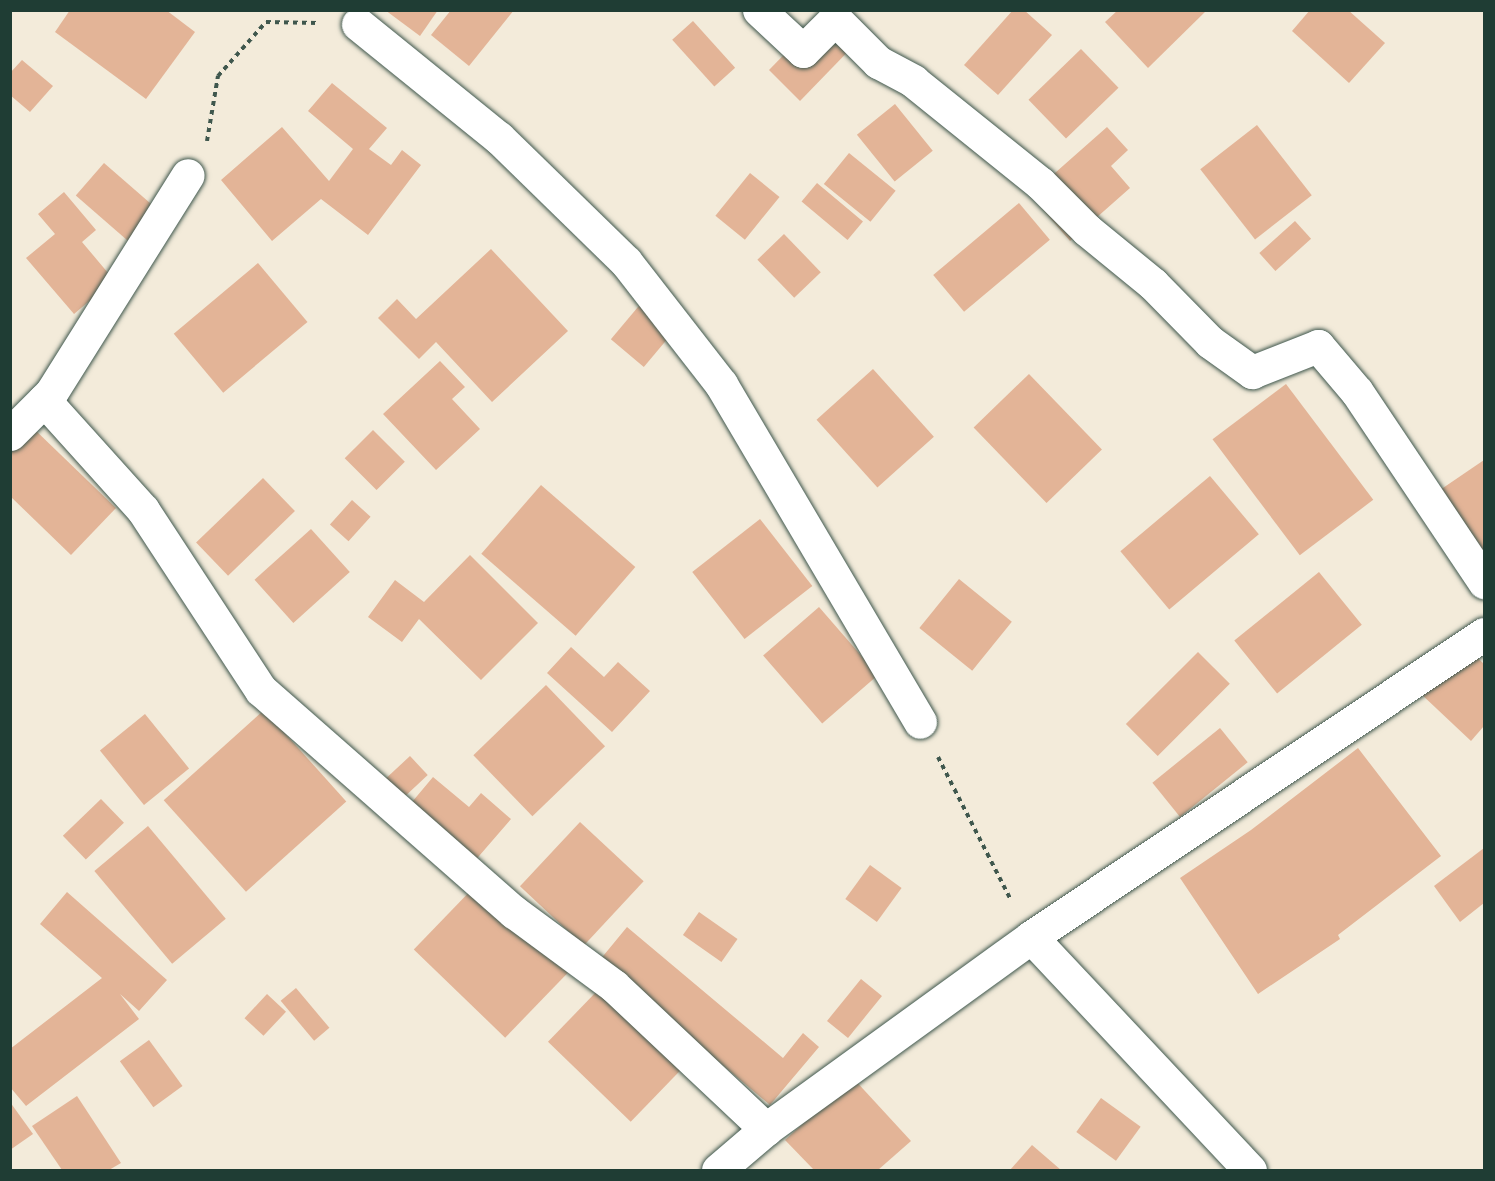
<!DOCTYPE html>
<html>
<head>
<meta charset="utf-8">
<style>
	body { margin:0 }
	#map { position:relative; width:1495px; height:1181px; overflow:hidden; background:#f3ebda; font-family:Itim,sans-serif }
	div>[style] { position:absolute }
	.building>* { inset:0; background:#e3b497; transform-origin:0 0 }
	.path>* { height:4px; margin-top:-2px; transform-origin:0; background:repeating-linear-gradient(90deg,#3f574d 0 4.5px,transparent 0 9px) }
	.roads { filter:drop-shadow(0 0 2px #3f574d) drop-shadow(0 0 2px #3f574d) }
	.minor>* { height:33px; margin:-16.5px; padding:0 16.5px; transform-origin:16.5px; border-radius:16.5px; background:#fff }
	span { translate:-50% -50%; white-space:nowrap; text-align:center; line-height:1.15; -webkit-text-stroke:4.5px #f6f6f2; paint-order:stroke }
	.frame { position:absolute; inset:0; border:12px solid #1f3d34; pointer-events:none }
</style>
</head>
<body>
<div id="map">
	<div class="building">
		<i style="clip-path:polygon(70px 10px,166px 10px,195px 32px,146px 99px,55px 32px)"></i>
		<i style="clip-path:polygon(385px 10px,438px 10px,420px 36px)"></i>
		<i style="clip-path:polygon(451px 10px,514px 10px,469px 66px,431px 35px)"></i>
		<i style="clip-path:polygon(1013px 10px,1024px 10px,1052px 35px,998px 95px,964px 65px)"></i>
		<i style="clip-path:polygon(1118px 10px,1207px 10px,1148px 68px,1105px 22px)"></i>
		<i style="clip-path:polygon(1310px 10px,1348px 10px,1385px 43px,1349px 83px,1292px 31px)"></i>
		<i style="left:693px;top:21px;width:63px;height:28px;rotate:48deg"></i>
		<i style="clip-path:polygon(808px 30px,862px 37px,800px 101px,769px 70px)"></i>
		<i style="left:1081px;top:49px;width:54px;height:73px;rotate:46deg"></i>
		<i style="clip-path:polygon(22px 60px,53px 86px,30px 112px,10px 95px,10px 73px)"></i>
		<i style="clip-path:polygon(332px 83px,387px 128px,369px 149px,391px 165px,402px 150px,421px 165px,368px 235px,321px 199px,272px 241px,221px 180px,282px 127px,329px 181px,353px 149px,308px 111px)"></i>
		<i style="left:895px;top:104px;width:60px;height:49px;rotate:51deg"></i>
		<i style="left:1257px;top:125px;width:89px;height:72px;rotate:52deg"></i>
		<i style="clip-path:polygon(1107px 127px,1128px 150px,1111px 166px,1130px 188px,1070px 241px,1030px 195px)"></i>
		<i style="left:849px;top:153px;width:60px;height:40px;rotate:39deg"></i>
		<i style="left:104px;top:163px;width:72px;height:43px;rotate:41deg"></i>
		<i style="left:750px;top:173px;width:38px;height:55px;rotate:39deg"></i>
		<i style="left:817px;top:183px;width:60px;height:24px;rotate:40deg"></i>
		<i style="clip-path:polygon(64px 192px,96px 230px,82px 242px,114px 280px,74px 314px,26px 258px,55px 234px,38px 214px)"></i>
		<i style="left:1019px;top:203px;width:48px;height:112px;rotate:50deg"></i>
		<i style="left:1295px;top:221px;width:24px;height:48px;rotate:48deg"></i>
		<i style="left:784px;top:234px;width:53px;height:37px;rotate:46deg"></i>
		<i style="clip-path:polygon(491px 249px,568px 331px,492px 402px,436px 342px,419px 359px,378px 318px,397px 299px,416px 319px)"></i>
		<i style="left:258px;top:263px;width:77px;height:110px;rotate:50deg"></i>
		<i style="left:643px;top:301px;width:43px;height:50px;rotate:40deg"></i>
		<i style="clip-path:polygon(440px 361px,465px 387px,452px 399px,480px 429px,436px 470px,383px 414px)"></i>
		<i style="left:873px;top:369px;width:91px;height:76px;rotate:48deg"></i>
		<i style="left:1029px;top:374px;width:105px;height:77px;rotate:46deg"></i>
		<i style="left:1286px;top:384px;width:145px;height:92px;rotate:53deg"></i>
		<i style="clip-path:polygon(32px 427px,116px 508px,71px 555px,10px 496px,10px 449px)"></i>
		<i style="left:373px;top:430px;width:45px;height:40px;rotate:45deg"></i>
		<i style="clip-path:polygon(1484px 460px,1484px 560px,1437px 492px)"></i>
		<i style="left:1210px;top:476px;width:76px;height:117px;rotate:50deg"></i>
		<i style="left:263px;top:478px;width:46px;height:93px;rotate:46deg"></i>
		<i style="left:541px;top:485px;width:125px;height:91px;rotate:41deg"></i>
		<i style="left:352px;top:500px;width:25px;height:33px;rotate:42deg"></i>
		<i style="left:760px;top:519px;width:85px;height:86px;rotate:52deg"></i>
		<i style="left:311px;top:529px;width:58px;height:76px;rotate:48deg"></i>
		<i style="clip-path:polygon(470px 555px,538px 623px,481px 680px,419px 619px,402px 642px,368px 617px,395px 580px,424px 602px)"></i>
		<i style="left:1319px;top:572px;width:68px;height:109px;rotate:51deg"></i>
		<i style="left:959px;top:579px;width:68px;height:63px;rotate:39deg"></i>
		<i style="left:819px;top:607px;width:90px;height:74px;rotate:49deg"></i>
		<i style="clip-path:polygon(1465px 646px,1484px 664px,1484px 726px,1471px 741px,1420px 693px)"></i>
		<i style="clip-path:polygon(571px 647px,604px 677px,618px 662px,650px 691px,612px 732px,547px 673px)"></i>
		<i style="left:1198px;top:652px;width:45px;height:102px;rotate:45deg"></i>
		<i style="left:546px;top:685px;width:85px;height:101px;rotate:46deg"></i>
		<i style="left:264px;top:710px;width:123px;height:135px;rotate:48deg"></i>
		<i style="left:145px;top:714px;width:70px;height:58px;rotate:51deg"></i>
		<i style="left:1220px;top:728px;width:44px;height:87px;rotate:51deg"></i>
		<i style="clip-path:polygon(1358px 748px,1441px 856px,1338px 935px,1340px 939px,1258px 994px,1180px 878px,1251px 830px)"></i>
		<i style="left:410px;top:756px;width:26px;height:57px;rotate:47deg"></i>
		<i style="clip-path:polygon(433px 777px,469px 807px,481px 793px,511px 819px,473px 863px,407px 808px)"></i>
		<i style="left:101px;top:799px;width:33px;height:53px;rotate:46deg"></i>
		<i style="left:580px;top:822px;width:87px;height:88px;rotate:43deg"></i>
		<i style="left:148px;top:826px;width:121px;height:70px;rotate:50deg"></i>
		<i style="clip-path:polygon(1484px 848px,1484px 903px,1460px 922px,1434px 886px)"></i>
		<i style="left:870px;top:865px;width:39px;height:42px;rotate:36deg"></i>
		<i style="left:477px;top:884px;width:127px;height:91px;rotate:44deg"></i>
		<i style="clip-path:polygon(67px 892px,167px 980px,139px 1011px,120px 994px,139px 1019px,26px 1106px,10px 1087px,10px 1049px,102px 978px,40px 924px)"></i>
		<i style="left:699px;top:912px;width:47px;height:28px;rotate:35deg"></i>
		<i style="clip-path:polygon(627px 927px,783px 1058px,803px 1033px,819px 1047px,770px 1105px,599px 961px)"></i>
		<i style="left:861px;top:979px;width:27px;height:54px;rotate:39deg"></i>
		<i style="left:296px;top:988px;width:52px;height:20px;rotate:50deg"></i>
		<i style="left:598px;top:990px;width:115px;height:72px;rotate:44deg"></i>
		<i style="left:267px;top:994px;width:26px;height:33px;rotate:43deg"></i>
		<i style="left:149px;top:1040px;width:57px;height:36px;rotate:54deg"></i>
		<i style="clip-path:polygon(853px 1078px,911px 1141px,878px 1170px,814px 1170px,785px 1140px)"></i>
		<i style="clip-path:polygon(77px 1096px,121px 1163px,109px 1170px,62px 1170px,32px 1126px)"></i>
		<i style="left:1101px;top:1098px;width:49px;height:42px;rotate:36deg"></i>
		<i style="clip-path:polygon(10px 1102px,33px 1134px,10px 1150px)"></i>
		<i style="clip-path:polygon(1032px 1145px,1061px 1170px,1010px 1170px)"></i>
	</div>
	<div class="path">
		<i style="left:207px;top:141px;width:66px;rotate:-80.4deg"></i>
		<i style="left:218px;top:76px;width:72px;rotate:-48.4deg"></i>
		<i style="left:266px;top:22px;width:52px;rotate:1.1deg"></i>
		<i style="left:938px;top:757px;width:161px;rotate:63deg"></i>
	</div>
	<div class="roads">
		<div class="minor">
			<i style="left:759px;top:10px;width:60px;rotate:43deg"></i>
			<i style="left:803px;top:51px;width:45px;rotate:-45deg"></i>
			<i style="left:835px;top:19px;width:61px;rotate:45deg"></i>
			<i style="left:878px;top:62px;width:40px;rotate:28deg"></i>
			<i style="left:913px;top:81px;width:163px;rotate:38.8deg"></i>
			<i style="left:1040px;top:183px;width:66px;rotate:45deg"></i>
			<i style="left:1087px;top:230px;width:85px;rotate:39.3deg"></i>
			<i style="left:1153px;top:284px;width:81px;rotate:45.5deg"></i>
			<i style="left:1210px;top:342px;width:52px;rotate:35.5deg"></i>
			<i style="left:1252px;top:372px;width:71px;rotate:-21.5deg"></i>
			<i style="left:1318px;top:346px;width:60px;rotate:49.7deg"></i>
			<i style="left:1357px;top:392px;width:229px;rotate:56.2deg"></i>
			<i style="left:358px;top:24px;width:181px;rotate:39deg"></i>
			<i style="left:499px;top:138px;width:177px;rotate:44.3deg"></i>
			<i style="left:626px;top:262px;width:155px;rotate:52.1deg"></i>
			<i style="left:721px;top:384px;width:392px;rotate:59.5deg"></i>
			<i style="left:44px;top:400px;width:148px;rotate:48deg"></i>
			<i style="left:143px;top:510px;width:215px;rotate:56.8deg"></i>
			<i style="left:261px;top:690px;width:337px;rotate:41.3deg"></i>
			<i style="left:514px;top:912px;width:124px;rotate:36.5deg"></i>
			<i style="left:614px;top:986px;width:209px;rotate:43.3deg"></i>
			<i style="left:10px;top:434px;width:58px;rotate:-45deg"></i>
			<i style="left:51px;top:393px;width:257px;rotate:-57.9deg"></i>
			<i style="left:1031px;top:937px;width:320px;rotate:46.8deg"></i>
			<i style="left:718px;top:1170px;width:63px;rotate:-40.5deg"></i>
			<i style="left:766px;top:1129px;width:327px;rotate:-35.9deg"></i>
			<i style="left:1031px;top:937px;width:545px;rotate:-33.78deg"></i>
		</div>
	</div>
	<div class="frame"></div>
</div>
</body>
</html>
